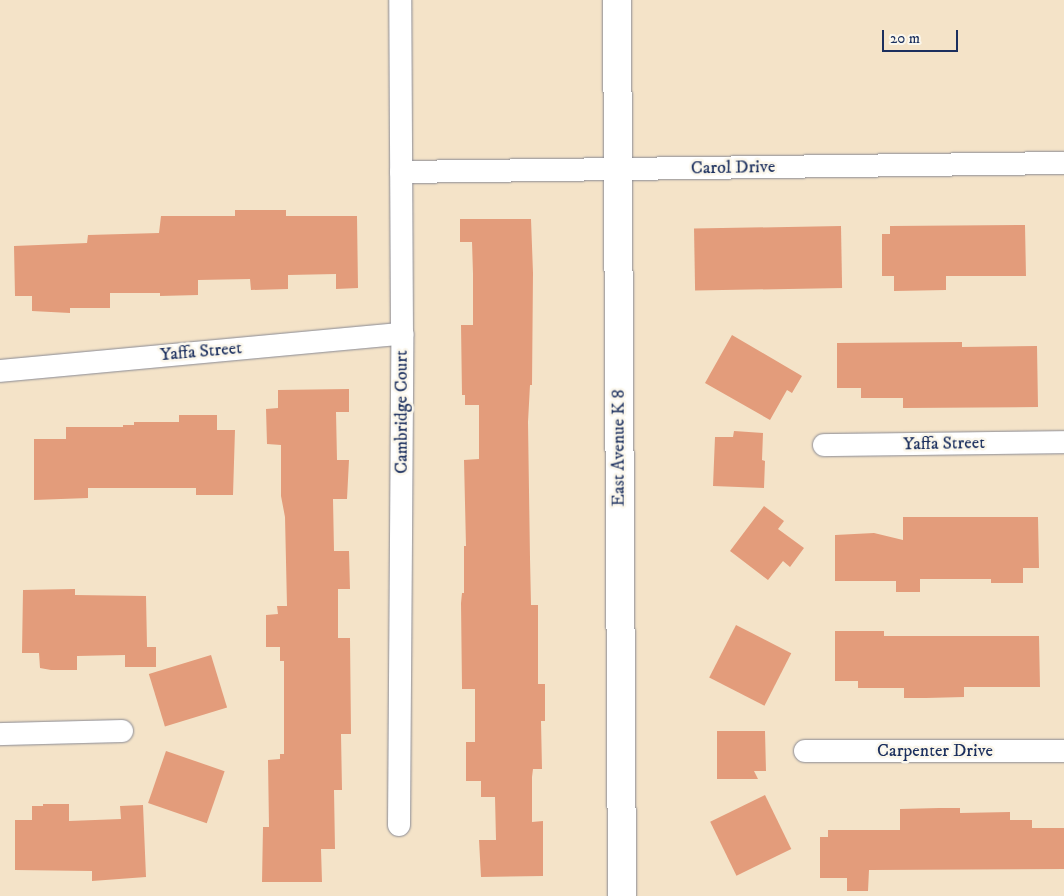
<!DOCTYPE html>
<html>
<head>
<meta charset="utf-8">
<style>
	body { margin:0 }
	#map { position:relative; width:1064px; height:896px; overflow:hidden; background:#f4e3c8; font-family:"IM FELL DW Pica",serif }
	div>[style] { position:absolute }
	.building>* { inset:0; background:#e39c7b; transform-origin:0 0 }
	.roads { filter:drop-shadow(0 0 1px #888993) drop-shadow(0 0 1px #888993) }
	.minor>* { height:22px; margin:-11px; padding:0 11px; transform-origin:11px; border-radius:11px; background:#fff }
	.tertiary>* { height:28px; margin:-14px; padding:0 14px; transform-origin:14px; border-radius:14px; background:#fff }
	span { translate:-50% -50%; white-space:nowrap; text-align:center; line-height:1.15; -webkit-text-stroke:5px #fbf7ec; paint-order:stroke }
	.street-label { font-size:18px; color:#1b2f5e }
	.scale { position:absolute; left:882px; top:30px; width:76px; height:22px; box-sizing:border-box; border:2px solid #1b2f5e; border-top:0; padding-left:6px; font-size:15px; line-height:18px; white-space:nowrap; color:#1b2f5e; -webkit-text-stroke:4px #fbf7ec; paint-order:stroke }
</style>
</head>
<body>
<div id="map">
	<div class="building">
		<i style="clip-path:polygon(235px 210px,286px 210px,286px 216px,357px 216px,358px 288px,336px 289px,336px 274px,288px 275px,288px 289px,251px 290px,250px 279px,198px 280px,198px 295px,160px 296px,160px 293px,110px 293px,110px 308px,70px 308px,70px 313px,32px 311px,32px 296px,15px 296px,14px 246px,87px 243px,88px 235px,159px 233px,161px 216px,235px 216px)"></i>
		<i style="clip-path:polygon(460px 219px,531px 219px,533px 273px,532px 385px,530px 385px,528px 422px,530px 558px,531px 605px,538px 605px,538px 684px,545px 684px,545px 721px,541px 721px,542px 769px,533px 769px,532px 777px,532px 822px,543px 821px,543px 876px,481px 877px,479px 840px,496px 840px,495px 797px,481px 797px,481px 781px,466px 781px,466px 742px,475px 742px,475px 689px,462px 689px,461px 603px,462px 593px,464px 593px,464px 546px,466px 546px,464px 460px,479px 459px,479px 405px,465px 405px,465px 395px,462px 395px,461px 325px,473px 325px,473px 274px,472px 242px,460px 242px)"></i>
		<i style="clip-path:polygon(1025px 225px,1026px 276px,946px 276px,946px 290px,894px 291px,894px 276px,882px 276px,882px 234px,890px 234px,890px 226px)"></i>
		<i style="left:841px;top:226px;width:62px;height:147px;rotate:89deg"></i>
		<i style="clip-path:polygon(732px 335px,802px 376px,792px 393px,787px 390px,770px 420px,705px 383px)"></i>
		<i style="clip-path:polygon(962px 342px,962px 347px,1037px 346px,1038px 407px,903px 408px,903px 398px,861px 398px,861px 388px,837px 388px,837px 343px)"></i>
		<i style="clip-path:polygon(349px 389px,349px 412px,336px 412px,337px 460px,349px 460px,347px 499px,333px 499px,334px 551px,349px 551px,350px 589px,338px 589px,338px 638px,350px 638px,351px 734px,341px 734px,342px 790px,334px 790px,335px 849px,321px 849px,322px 882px,262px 882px,263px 827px,269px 827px,268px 760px,280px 759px,280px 754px,284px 754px,284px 661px,280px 661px,280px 647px,266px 647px,266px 615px,278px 614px,277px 606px,287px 606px,285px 517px,281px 496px,281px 445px,267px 444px,266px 409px,278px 408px,278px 390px)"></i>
		<i style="clip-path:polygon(179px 415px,217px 415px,217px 430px,235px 430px,233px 495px,196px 495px,196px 488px,88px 488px,88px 498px,34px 500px,34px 439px,66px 439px,66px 427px,123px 427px,123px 425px,134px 425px,134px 422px,179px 422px)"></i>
		<i style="clip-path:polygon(734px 431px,763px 433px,762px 460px,765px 461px,764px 488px,713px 486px,715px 437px,733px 437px)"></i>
		<i style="clip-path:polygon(764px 506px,784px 521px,778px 529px,804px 548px,790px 567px,783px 561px,768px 580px,730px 551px)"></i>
		<i style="clip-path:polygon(903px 517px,1038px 517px,1039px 568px,1023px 568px,1023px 583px,991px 583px,991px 579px,920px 579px,920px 592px,896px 592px,896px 581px,835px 581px,835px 535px,874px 533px,903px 540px)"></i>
		<i style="clip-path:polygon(75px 589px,75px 595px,146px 596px,147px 647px,156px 647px,156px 667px,125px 667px,125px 655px,77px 656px,77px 670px,51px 670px,40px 668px,39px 653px,22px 653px,23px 590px)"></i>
		<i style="left:736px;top:625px;width:62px;height:59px;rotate:27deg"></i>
		<i style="clip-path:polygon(835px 631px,884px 631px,884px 636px,1039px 636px,1040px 687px,964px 687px,964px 697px,926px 698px,904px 698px,904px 688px,858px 688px,858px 681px,835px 681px)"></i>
		<i style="left:211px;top:655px;width:55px;height:65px;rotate:73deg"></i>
		<i style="clip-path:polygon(717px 731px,765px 731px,766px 771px,754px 771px,758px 779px,717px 779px)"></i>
		<i style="left:166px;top:751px;width:62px;height:55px;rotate:19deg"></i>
		<i style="left:765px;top:795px;width:60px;height:61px;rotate:64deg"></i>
		<i style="clip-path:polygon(43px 804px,69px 804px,69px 821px,121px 819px,120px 806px,143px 805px,146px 877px,92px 881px,92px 871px,15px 870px,15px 820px,32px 820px,32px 806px,43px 806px)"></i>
		<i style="clip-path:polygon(939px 808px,960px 808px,960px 813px,1010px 812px,1010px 820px,1032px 820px,1032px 828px,1064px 828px,1064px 869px,869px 870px,868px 891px,847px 891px,847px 878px,820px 878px,820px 837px,828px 837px,828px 830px,900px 830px,900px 809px)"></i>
	</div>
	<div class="roads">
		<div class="minor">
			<i style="left:401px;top:172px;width:663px;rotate:-0.78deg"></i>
			<i style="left:0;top:371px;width:404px;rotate:-5.3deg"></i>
			<i style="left:824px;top:445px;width:240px;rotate:-0.7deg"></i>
			<i style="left:0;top:734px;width:122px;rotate:-1.4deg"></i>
			<i style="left:805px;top:751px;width:259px"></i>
			<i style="left:399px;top:825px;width:491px;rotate:-89.6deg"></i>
			<i style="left:402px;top:334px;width:334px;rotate:-90.3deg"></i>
		</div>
		<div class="tertiary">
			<i style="left:617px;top:0;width:896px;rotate:89.68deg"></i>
		</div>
	</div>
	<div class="street-label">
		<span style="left:733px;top:168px;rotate:-1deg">Carol Drive</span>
		<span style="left:201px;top:352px;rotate:-5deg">Yaffa Street</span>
		<span style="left:402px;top:412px;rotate:-90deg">Cambridge Court</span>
		<span style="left:944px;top:444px;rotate:-1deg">Yaffa Street</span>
		<span style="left:619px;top:448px;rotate:-90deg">East Avenue K 8</span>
		<span style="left:935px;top:751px">Carpenter Drive</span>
	</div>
	<div class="scale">20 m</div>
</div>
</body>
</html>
